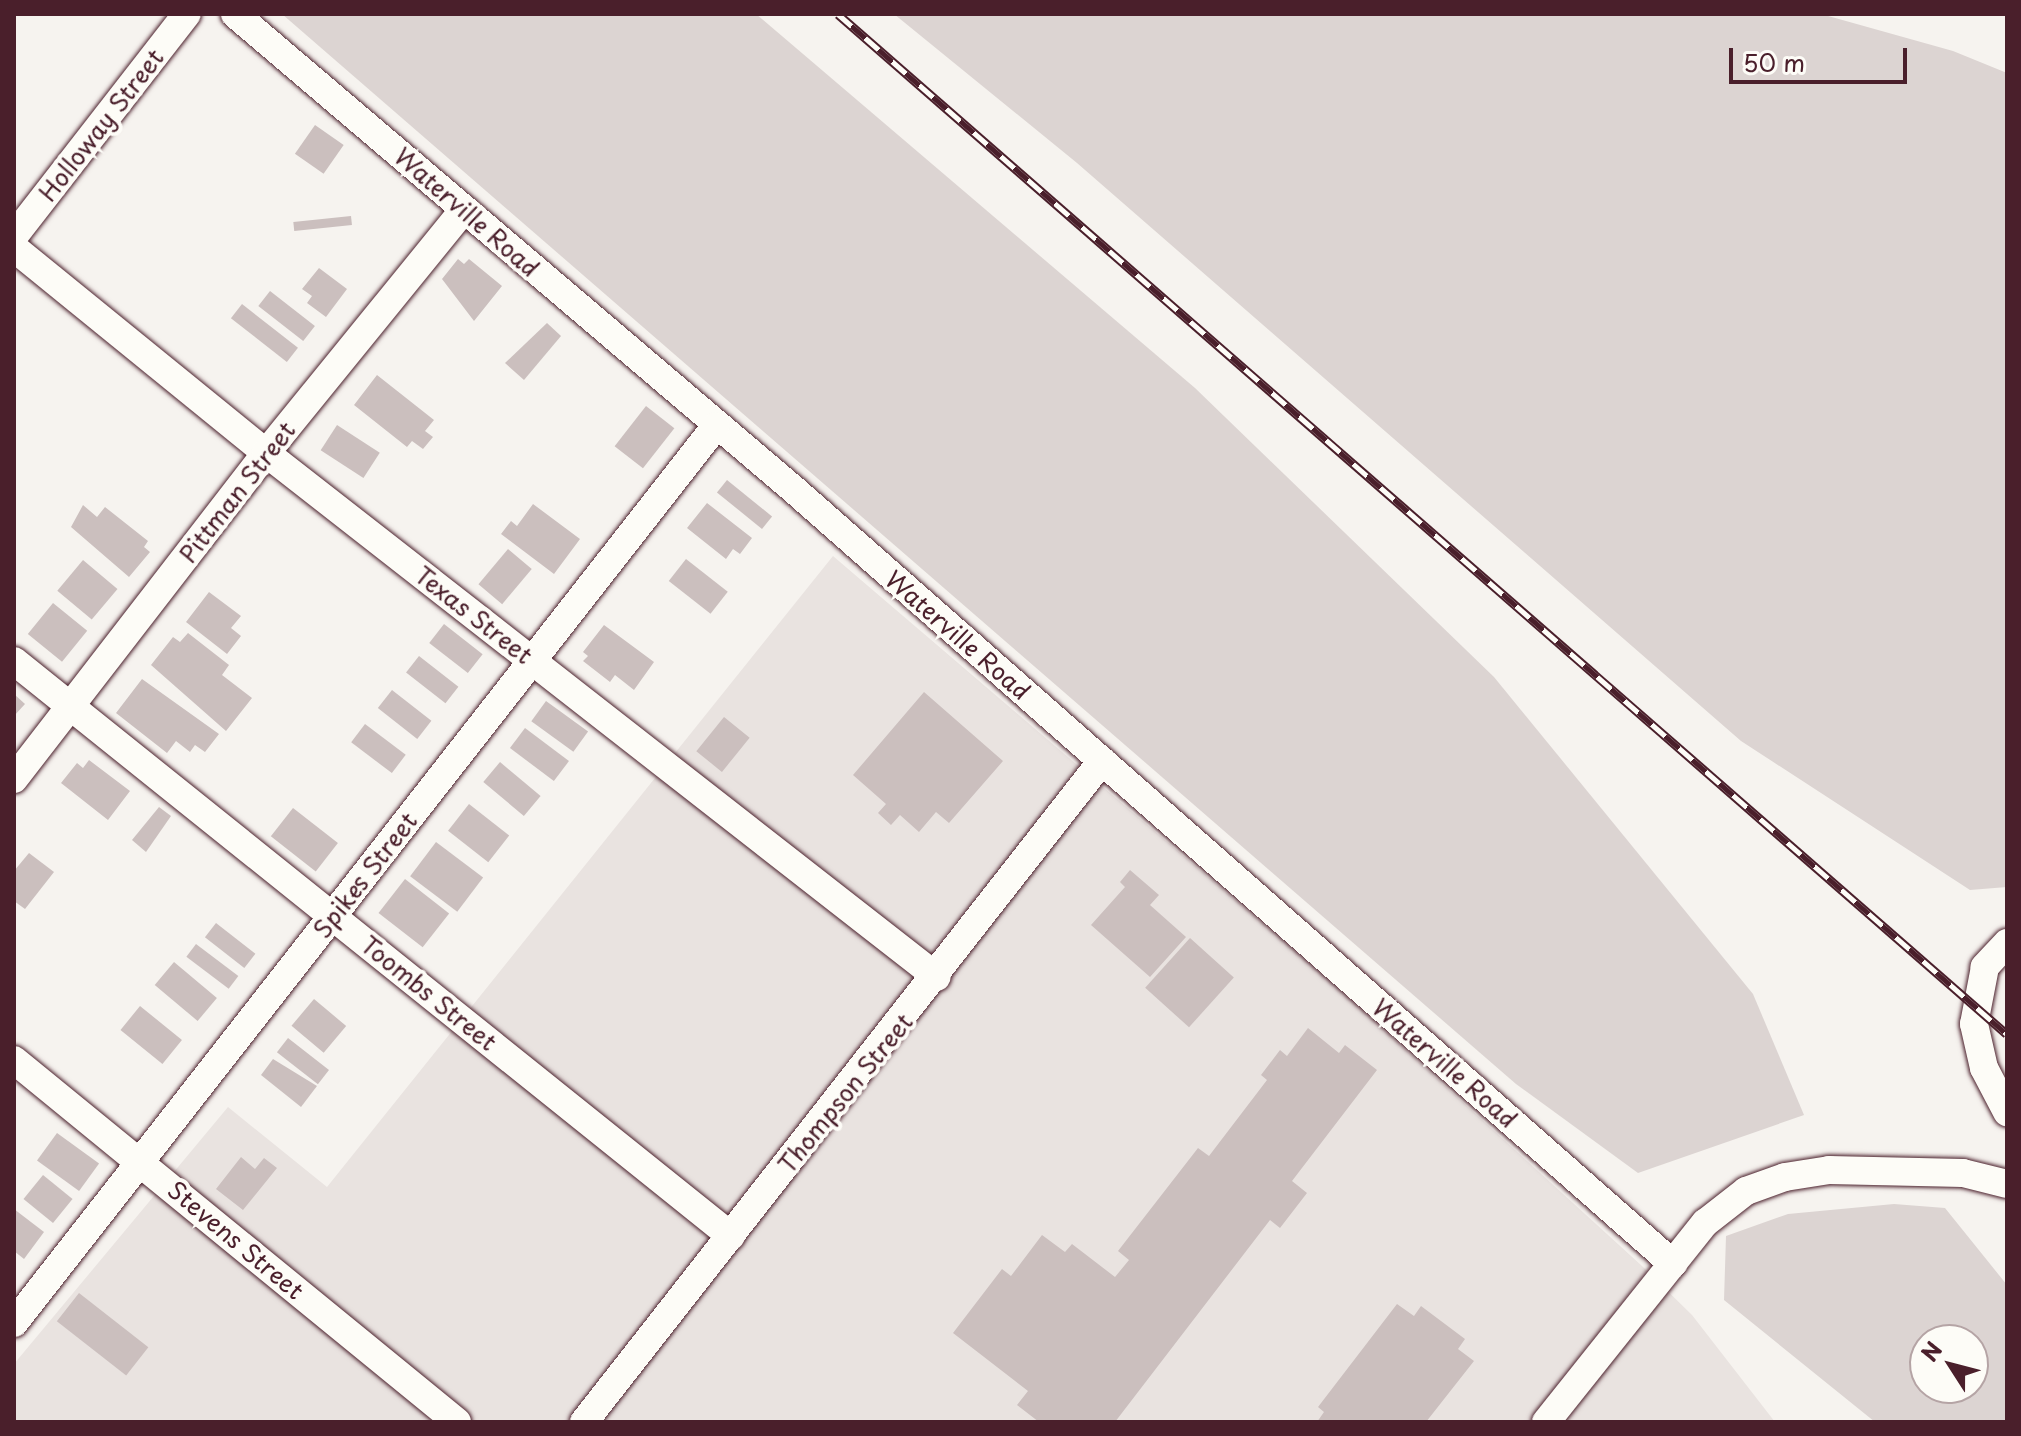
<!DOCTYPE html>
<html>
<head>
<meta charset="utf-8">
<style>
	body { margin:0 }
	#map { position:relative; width:2021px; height:1436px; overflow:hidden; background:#f6f3ef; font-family:"Playpen Sans",sans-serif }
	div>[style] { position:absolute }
	.built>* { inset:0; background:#e9e3e0 }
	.green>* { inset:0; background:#dcd4d2 }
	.building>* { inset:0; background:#cbbfbe; transform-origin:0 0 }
	.roads { filter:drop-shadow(0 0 2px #4a1f2b) drop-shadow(0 0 2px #4a1f2b) }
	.minor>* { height:28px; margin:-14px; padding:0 14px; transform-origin:14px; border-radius:14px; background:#fdfcf7 }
	.rail>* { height:9px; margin-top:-4.5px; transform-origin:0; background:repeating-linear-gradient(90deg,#fdfcf7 0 18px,#4a1f2b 0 36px); box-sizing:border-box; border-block:2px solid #4a1f2b }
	span { translate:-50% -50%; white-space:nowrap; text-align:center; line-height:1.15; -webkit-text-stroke:8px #fdfcf7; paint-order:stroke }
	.street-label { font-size:24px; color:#4a1f2b }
	.frame { position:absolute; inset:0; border:16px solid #4a1f2b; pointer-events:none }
	.north { position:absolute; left:1909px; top:1324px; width:80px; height:80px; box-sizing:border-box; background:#fdfcf7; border:2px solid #b5a4a5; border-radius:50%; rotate:306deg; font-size:22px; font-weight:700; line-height:32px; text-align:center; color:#4a1f2b }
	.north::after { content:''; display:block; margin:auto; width:28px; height:36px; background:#4a1f2b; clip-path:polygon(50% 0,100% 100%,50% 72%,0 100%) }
	.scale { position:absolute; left:1729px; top:48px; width:178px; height:36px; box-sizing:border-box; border:4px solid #4a1f2b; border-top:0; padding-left:10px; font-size:24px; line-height:28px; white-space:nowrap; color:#4a1f2b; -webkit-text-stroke:6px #fdfcf7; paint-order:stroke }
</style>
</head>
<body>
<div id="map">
	<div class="built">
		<i style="clip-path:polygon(833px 556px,1332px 983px,1642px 1266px,1692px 1315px,1775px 1422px,14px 1422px,14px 1364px,228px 1107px,327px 1187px)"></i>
	</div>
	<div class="green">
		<i style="clip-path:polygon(282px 14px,756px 14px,1195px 388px,1494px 677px,1753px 994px,1804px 1115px,1638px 1173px,1516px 1084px)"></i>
		<i style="clip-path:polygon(894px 14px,1821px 14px,1953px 51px,2007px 73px,2007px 887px,1970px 890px,1741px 741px,1077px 163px)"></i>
		<i style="clip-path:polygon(evenodd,1894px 1204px,1945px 1208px,2007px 1285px,2007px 1422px,1875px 1422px,1724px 1300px,1726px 1236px,1788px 1214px,1894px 1204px,1925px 1340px,1973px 1340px,1973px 1388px,1925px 1388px,1925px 1340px)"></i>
	</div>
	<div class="building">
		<i style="left:315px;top:125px;width:35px;height:35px;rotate:35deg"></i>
		<i style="left:351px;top:216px;width:9px;height:58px;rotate:84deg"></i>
		<i style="clip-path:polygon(458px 259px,464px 264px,469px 259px,502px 286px,474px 321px,442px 279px)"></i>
		<i style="clip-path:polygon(319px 268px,347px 289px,326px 317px,307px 303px,312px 296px,302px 289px)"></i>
		<i style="left:270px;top:291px;width:57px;height:19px;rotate:38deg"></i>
		<i style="left:242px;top:304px;width:71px;height:18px;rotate:38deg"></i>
		<i style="clip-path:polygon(547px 323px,561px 336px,524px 380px,505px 363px)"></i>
		<i style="clip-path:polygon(377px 375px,434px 420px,425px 431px,433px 437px,423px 449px,412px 441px,407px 447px,354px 405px)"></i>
		<i style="left:646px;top:406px;width:36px;height:51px;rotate:38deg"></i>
		<i style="left:337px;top:425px;width:51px;height:30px;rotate:33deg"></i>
		<i style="left:727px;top:480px;width:58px;height:16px;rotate:39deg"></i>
		<i style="clip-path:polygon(707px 503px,752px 538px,740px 554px,733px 549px,726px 559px,687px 528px)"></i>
		<i style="clip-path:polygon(533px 504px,580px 539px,554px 574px,501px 534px,511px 521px,517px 526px)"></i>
		<i style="clip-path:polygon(83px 505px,97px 517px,105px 507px,148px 541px,144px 547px,150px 552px,129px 577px,71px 527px)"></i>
		<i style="left:508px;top:549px;width:31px;height:46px;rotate:40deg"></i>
		<i style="left:686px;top:559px;width:53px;height:28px;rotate:38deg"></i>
		<i style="left:83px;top:560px;width:45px;height:40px;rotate:40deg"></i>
		<i style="clip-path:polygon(209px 592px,241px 616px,231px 628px,241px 636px,227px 654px,186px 622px)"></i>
		<i style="left:53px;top:603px;width:44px;height:40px;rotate:39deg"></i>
		<i style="left:444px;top:624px;width:49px;height:24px;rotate:38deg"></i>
		<i style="clip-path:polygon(604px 625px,654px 662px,634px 690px,615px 675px,610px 682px,583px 661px,588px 656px,583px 652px)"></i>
		<i style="clip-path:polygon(188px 633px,229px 665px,222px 675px,252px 698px,226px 731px,151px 665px,173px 637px,180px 642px)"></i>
		<i style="left:419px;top:656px;width:50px;height:21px;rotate:38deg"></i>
		<i style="clip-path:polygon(142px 679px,219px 734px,205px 752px,195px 745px,190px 752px,176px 741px,167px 753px,116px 713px)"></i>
		<i style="left:392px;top:690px;width:50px;height:23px;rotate:38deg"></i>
		<i style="clip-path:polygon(924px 692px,1003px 761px,949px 823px,936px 812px,919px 832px,900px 815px,891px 825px,878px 813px,886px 804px,853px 775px)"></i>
		<i style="clip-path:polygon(14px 694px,25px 704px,14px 716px)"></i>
		<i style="left:546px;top:701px;width:52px;height:25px;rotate:36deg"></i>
		<i style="left:724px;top:717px;width:33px;height:44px;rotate:39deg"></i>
		<i style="left:365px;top:724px;width:51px;height:23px;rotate:37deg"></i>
		<i style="left:525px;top:728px;width:55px;height:25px;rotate:37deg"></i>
		<i style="clip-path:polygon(89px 760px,130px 791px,108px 820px,61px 783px,77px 763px,83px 768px)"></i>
		<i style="left:500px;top:762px;width:53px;height:26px;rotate:40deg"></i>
		<i style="left:469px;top:804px;width:51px;height:34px;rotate:38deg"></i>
		<i style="clip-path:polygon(159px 807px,171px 816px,146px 852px,132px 840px)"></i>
		<i style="left:293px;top:808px;width:57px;height:36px;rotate:38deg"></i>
		<i style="left:436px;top:842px;width:59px;height:43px;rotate:37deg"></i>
		<i style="clip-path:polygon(29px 853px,54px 872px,25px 909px,14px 901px,14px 871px)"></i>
		<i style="clip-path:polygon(1130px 870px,1159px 895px,1150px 905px,1186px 937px,1150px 977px,1091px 925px,1125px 887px,1120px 882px)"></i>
		<i style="left:405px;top:879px;width:56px;height:43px;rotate:38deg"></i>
		<i style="left:216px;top:923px;width:50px;height:18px;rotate:38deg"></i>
		<i style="left:1190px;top:938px;width:59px;height:67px;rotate:42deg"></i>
		<i style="left:196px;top:944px;width:53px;height:16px;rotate:37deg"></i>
		<i style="left:174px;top:962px;width:56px;height:30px;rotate:40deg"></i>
		<i style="left:314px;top:999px;width:42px;height:35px;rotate:40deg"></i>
		<i style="left:140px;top:1006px;width:54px;height:31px;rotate:39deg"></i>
		<i style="clip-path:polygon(1308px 1028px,1339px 1053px,1345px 1045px,1377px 1070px,1292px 1181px,1307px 1193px,1280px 1228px,1270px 1220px,1115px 1422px,1039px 1422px,1017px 1405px,1028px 1391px,953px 1333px,1002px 1269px,1011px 1276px,1042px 1235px,1065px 1252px,1072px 1244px,1115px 1277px,1129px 1260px,1118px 1251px,1198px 1148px,1209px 1156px,1267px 1080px,1261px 1075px,1280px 1050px,1287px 1056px)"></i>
		<i style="left:288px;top:1038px;width:52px;height:18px;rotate:38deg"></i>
		<i style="clip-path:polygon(273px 1059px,317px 1086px,301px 1107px,261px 1075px)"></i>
		<i style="left:57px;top:1133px;width:52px;height:34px;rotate:36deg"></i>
		<i style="clip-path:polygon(241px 1157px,255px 1169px,264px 1158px,277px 1168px,243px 1210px,216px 1189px)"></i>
		<i style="left:43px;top:1175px;width:38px;height:31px;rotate:39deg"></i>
		<i style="clip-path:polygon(14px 1209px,44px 1232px,24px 1259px,14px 1251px)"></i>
		<i style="left:79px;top:1293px;width:88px;height:36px;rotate:38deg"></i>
		<i style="clip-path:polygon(1397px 1304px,1414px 1316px,1421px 1306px,1465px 1339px,1458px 1349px,1474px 1361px,1426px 1422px,1317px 1422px,1324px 1412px,1318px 1407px)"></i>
	</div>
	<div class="roads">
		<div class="minor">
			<i style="left:235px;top:14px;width:731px;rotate:40.4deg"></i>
			<i style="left:792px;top:488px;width:1174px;rotate:41.37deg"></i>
			<i style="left:14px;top:236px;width:281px;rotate:-52.1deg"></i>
			<i style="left:14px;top:248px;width:325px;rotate:39.1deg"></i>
			<i style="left:266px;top:453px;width:851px;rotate:37.99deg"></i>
			<i style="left:14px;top:661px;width:919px;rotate:38.73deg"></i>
			<i style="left:14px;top:779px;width:412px;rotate:-52.3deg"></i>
			<i style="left:266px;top:453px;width:314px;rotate:-50.9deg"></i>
			<i style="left:2007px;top:943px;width:33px;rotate:133deg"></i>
			<i style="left:1985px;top:967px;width:58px;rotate:100.9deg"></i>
			<i style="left:1974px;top:1024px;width:45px;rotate:77.2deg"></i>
			<i style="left:1984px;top:1068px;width:50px;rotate:62.4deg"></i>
			<i style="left:14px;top:1060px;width:572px;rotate:39.25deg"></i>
			<i style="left:14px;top:1323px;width:1138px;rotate:-51.96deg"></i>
			<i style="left:584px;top:1422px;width:840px;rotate:-51.92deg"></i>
			<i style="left:1546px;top:1422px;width:255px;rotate:-51.4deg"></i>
			<i style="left:1705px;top:1223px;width:52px;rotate:-38deg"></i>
			<i style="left:1746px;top:1191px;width:41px;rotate:-19.7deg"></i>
			<i style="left:1785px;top:1177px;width:45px;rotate:-9deg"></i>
			<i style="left:1829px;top:1170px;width:134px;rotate:1.3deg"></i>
			<i style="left:1963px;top:1173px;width:45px;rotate:14deg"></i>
		</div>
	</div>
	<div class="rail">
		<i style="left:838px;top:14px;width:1551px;rotate:41.11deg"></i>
	</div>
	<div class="street-label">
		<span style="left:101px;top:125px;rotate:-52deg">Holloway Street</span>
		<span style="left:467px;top:212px;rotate:41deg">Waterville Road</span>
		<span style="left:237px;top:492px;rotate:-52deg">Pittman Street</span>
		<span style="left:474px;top:615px;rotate:38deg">Texas Street</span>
		<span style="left:958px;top:635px;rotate:41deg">Waterville Road</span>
		<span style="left:365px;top:875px;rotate:-52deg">Spikes Street</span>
		<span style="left:429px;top:993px;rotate:39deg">Toombs Street</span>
		<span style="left:1445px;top:1063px;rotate:41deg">Waterville Road</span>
		<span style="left:845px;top:1093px;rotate:-51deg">Thompson Street</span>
		<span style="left:236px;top:1240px;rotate:40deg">Stevens Street</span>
	</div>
	<div class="frame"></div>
	<div class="north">N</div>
	<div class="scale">50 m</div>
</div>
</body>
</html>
